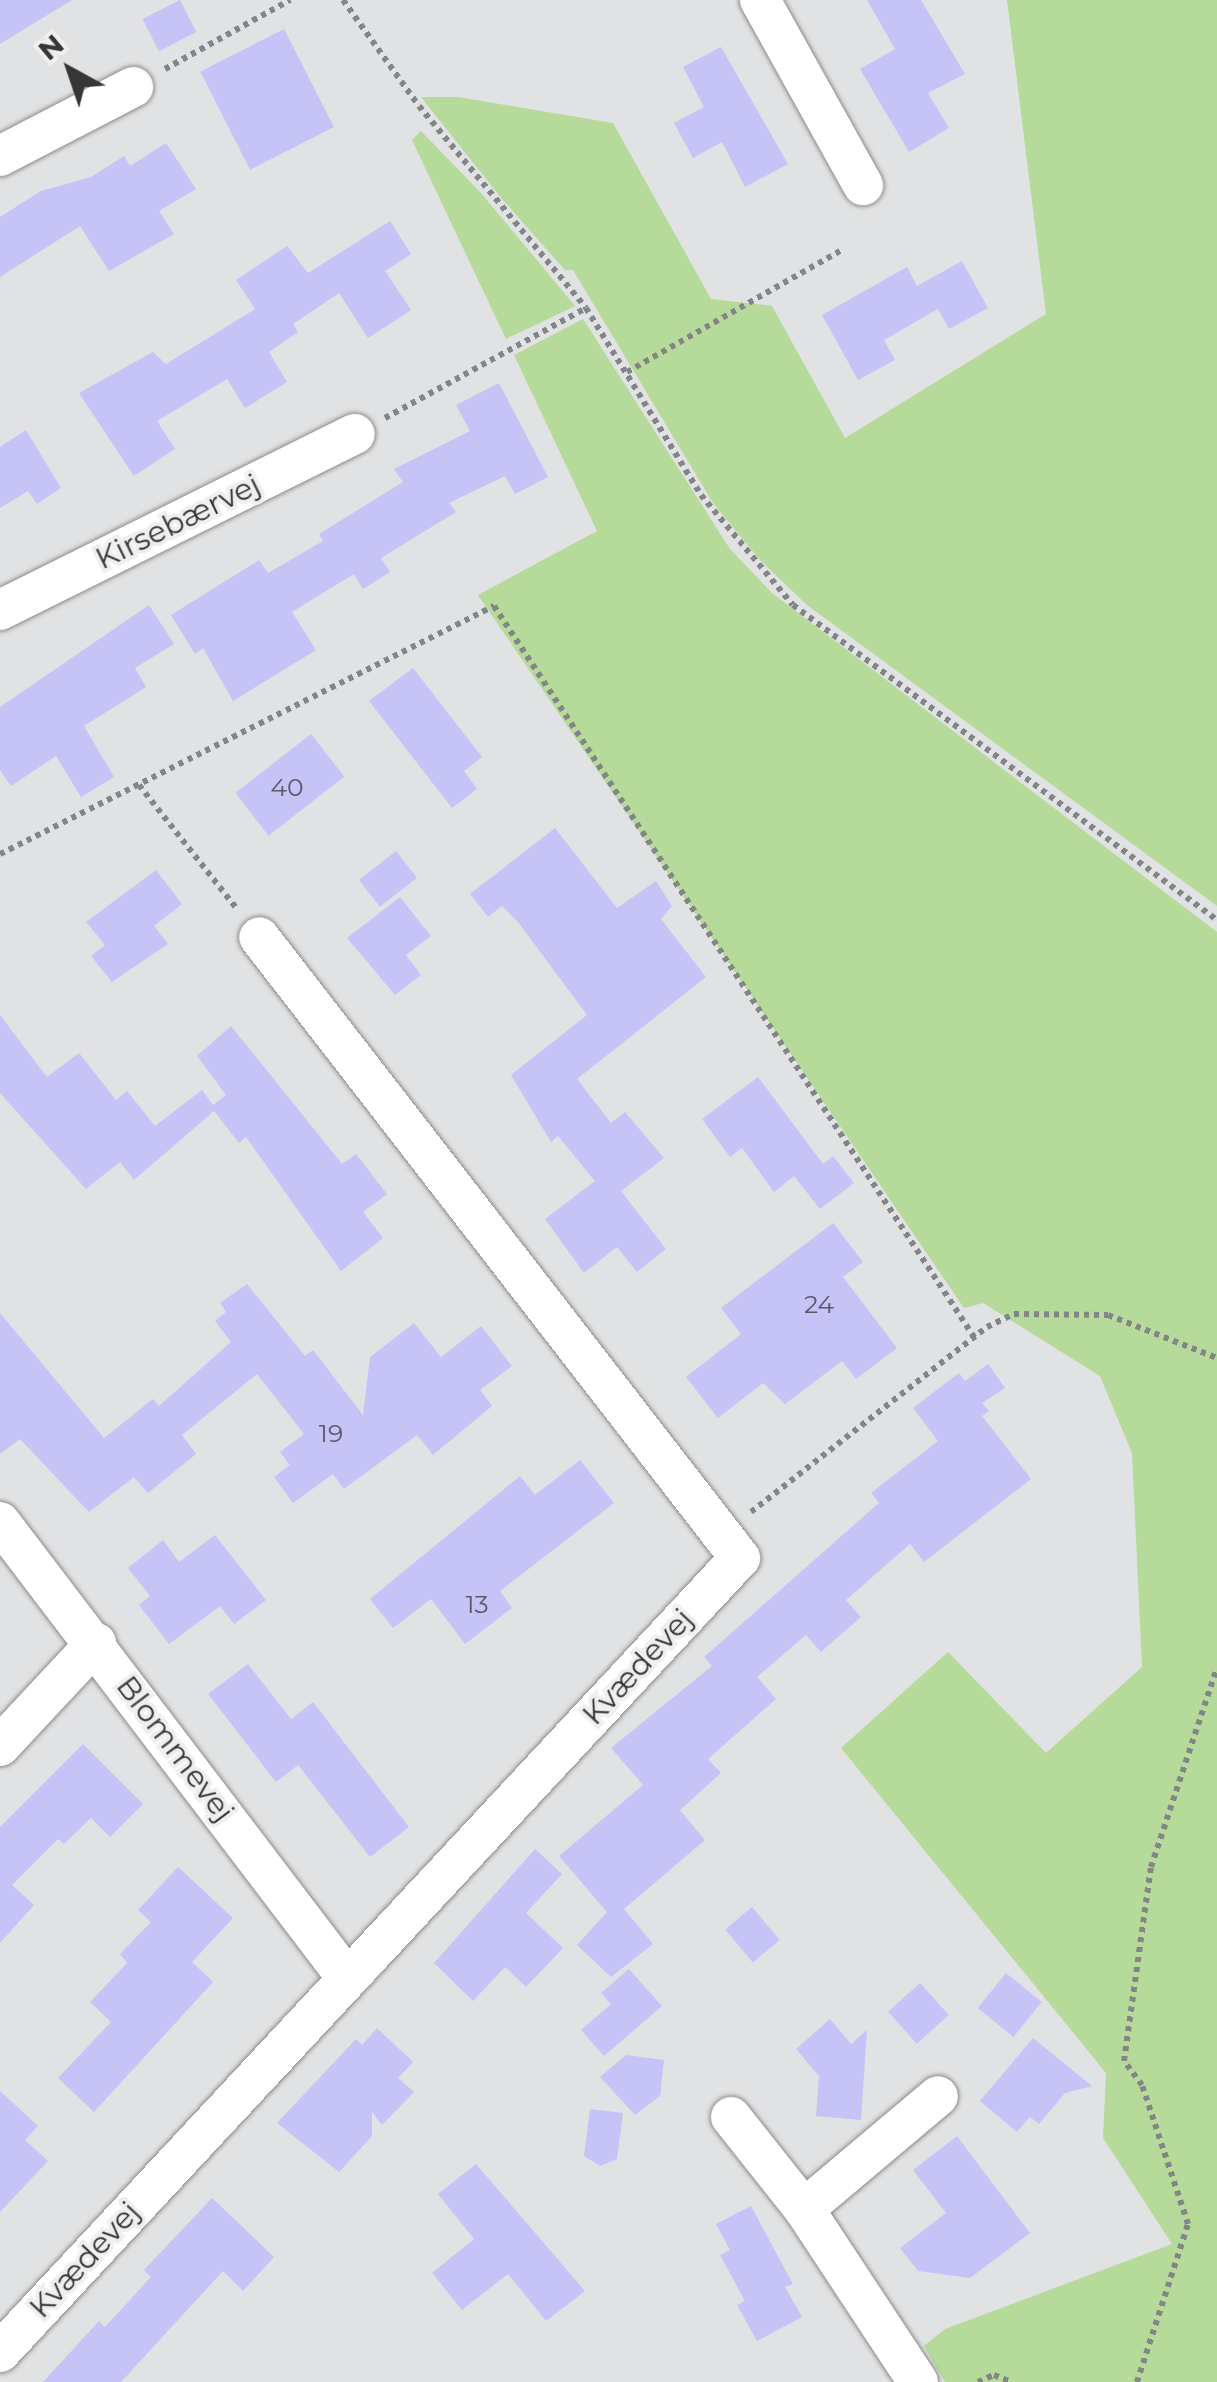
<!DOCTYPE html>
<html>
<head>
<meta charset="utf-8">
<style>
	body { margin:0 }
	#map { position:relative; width:1217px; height:2382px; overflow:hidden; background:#e1e2e3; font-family:Montserrat,sans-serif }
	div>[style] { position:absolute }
	.green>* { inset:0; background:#b5da99 }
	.building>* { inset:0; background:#c6c3f7; transform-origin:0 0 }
	.path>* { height:6px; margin-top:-3px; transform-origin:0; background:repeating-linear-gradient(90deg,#848586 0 5px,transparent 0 10px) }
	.roads { filter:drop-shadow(0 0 2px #8b8b8c) drop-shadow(0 0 2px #8b8b8c) }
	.street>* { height:40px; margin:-20px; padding:0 20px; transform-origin:20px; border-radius:20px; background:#fff }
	span { translate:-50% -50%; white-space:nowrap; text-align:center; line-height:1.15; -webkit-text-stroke:8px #efeff0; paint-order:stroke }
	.number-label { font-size:25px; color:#5a5967 }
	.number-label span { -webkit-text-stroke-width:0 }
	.street-label { font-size:30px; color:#363637 }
	.north { position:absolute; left:20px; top:20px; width:100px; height:100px; -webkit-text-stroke:8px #efeff0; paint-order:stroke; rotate:320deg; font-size:28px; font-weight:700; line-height:40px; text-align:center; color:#363637 }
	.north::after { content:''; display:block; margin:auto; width:35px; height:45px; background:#363637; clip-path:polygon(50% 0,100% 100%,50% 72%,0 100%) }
</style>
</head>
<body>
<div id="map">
	<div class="green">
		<i style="clip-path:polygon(1007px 0,1217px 0,1217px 906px,807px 605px,760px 560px,713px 503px,573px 270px,565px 270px,502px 199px,421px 97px,458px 97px,613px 123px,711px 299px,772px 306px,845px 438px,1046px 314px)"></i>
		<i style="clip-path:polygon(421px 131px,481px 193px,575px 306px,506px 339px,412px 140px)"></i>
		<i style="clip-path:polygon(583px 319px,730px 549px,772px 593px,1217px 932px,1217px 2382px,945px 2382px,924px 2346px,945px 2329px,1172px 2244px,1103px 2138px,1106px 2073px,841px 1748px,948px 1652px,1046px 1753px,1142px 1667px,1132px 1453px,1100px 1376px,983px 1303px,964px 1308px,478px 595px,597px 531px,514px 355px)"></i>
	</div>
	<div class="building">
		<i style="clip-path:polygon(0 0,72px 0,0 44px)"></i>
		<i style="left:180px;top:0;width:36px;height:42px;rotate:63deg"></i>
		<i style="clip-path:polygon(867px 0,921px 0,965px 74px,928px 93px,949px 128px,909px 152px,860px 69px,895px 49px)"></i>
		<i style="left:284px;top:29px;width:110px;height:94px;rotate:63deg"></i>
		<i style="clip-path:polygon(721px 47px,788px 164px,745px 187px,722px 142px,693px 158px,674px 123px,704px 107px,683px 67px)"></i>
		<i style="clip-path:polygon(166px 143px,196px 189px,159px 211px,174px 234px,109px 271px,80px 226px,0 277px,0 217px,41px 191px,91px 177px,124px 156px,130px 166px)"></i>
		<i style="clip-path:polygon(390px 221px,411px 254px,385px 271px,411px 310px,368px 338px,339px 293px,293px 324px,298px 332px,269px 352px,287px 382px,245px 408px,227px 379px,157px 421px,175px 449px,134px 476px,79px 393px,153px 352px,166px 364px,255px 309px,236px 280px,287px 246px,308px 273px)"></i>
		<i style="clip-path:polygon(962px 261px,988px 308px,949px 329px,938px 309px,884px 340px,895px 360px,858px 380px,822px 315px,907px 267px,917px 286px)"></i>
		<i style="clip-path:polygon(499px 383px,548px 477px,515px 494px,505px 476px,449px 503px,456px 512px,381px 558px,390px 572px,363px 589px,354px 574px,292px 612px,316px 650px,233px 701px,203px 648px,195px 654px,171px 615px,259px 560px,268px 573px,323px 541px,319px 534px,403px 482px,394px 469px,470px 431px,456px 405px)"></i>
		<i style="clip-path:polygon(26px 430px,61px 488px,37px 504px,28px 491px,0 508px,0 447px)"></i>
		<i style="clip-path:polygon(149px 605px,174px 644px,135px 668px,146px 687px,84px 726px,114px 777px,81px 797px,56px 756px,11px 786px,0 770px,0 707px)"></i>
		<i style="clip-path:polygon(413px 668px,482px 757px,464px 771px,477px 789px,452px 808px,369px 701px)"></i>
		<i style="left:311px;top:734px;width:54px;height:96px;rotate:52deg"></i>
		<i style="clip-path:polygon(555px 828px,617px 908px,656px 881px,672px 906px,661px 919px,706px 977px,577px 1079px,611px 1123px,625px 1112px,664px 1158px,621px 1191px,666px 1249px,637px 1272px,617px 1247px,584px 1273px,545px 1219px,595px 1181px,558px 1136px,551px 1142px,511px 1075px,587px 1015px,518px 922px,502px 906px,488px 917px,470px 894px)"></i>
		<i style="left:396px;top:851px;width:34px;height:47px;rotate:52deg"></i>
		<i style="clip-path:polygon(156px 870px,182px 904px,154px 926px,168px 944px,112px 982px,91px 956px,105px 945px,86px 922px)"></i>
		<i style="clip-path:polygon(400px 897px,431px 936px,406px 955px,421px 975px,395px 995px,347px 938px)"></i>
		<i style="clip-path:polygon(0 1015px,47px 1077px,79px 1053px,116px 1100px,127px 1091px,155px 1126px,202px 1090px,213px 1105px,226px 1095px,197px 1056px,231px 1026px,342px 1164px,356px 1154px,387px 1194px,363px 1212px,383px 1238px,341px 1271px,246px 1137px,239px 1143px,214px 1111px,134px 1180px,120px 1162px,86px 1189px,0 1093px)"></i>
		<i style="clip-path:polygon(758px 1077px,823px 1164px,833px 1156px,854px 1183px,820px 1209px,794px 1176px,774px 1192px,742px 1148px,730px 1157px,702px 1119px)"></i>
		<i style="clip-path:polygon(833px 1223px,863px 1262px,843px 1277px,897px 1348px,856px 1379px,842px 1361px,785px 1404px,763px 1383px,718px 1418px,686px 1377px,741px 1334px,721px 1308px)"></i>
		<i style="clip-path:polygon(247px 1284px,305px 1356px,313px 1350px,363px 1415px,370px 1357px,414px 1323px,441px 1357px,481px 1326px,512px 1366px,480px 1390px,492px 1406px,433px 1455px,417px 1435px,344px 1489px,333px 1474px,293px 1503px,274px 1477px,290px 1465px,280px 1452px,304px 1434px,257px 1374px,182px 1435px,196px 1454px,148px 1493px,134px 1477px,89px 1512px,20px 1439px,0 1454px,0 1313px,104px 1438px,153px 1399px,159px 1406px,231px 1342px,215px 1321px,226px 1312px,220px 1303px)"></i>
		<i style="clip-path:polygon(988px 1364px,1005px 1388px,982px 1403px,989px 1411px,982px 1416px,1031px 1479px,924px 1562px,910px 1544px,846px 1600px,861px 1617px,821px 1652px,806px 1635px,757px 1677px,776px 1699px,708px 1759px,721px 1773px,680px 1810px,705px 1840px,624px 1909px,653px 1944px,611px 1977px,577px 1945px,607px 1912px,559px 1856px,643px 1785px,611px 1748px,712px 1666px,704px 1657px,879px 1503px,871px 1493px,938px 1441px,913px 1408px,959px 1373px,965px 1381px)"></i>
		<i style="clip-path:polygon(580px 1460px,614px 1503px,500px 1591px,512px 1608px,465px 1644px,431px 1599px,393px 1628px,370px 1599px,520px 1476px,535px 1495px)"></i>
		<i style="clip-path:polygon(215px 1535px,266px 1600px,234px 1624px,220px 1606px,169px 1644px,139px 1605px,150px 1596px,128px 1568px,163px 1540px,179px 1562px)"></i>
		<i style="clip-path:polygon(248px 1664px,291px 1719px,313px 1702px,409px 1827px,370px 1857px,298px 1765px,276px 1782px,208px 1694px)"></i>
		<i style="clip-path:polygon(83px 1744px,143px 1804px,110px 1837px,91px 1818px,64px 1844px,58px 1839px,12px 1885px,34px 1905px,0 1943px,0 1827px)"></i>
		<i style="clip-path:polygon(535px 1849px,562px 1874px,526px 1913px,563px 1948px,526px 1987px,505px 1967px,473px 2001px,434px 1963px)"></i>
		<i style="clip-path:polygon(178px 1867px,233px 1918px,192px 1962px,213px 1982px,94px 2112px,58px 2078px,111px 2022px,90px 2002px,127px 1963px,120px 1954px,151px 1922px,138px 1910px)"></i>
		<i style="left:752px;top:1907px;width:43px;height:35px;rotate:50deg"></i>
		<i style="clip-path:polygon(629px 1969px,662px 2006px,604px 2056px,581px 2030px,611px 2004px,601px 1993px)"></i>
		<i style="left:1006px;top:1973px;width:46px;height:45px;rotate:39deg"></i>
		<i style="left:920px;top:1983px;width:43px;height:43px;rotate:48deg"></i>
		<i style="clip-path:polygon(830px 2019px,851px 2044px,867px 2030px,861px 2120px,816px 2116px,819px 2076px,796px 2049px)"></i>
		<i style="clip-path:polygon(377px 2028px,413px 2062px,398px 2078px,414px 2092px,382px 2125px,372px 2112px,372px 2136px,339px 2172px,277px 2123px,356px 2039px,362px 2045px)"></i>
		<i style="clip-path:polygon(1033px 2038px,1092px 2086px,1065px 2093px,1039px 2124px,1030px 2117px,1017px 2132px,980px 2101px)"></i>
		<i style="clip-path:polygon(626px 2055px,664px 2060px,660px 2096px,635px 2115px,600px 2077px)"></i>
		<i style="clip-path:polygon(0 2091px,38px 2126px,25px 2140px,48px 2161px,0 2212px)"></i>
		<i style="clip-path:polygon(590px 2109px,623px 2113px,617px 2159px,600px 2166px,584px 2156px)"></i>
		<i style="clip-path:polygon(957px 2136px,1030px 2233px,970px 2278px,918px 2271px,900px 2248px,946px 2213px,913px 2170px)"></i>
		<i style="clip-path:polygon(476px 2164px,585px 2291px,546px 2321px,508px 2274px,462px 2310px,432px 2273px,474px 2239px,438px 2194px)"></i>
		<i style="clip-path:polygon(212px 2198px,274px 2257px,243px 2291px,223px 2271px,121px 2382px,43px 2382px,99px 2321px,105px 2327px,151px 2277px,144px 2270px)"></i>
		<i style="clip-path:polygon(751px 2206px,793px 2284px,785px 2287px,802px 2317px,757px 2341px,737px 2305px,745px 2301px,720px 2255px,730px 2250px,716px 2224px)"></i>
	</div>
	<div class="path">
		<i style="left:343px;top:0;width:130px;rotate:54.4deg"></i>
		<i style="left:419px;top:106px;width:262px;rotate:50.4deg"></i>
		<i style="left:586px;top:308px;width:220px;rotate:58.4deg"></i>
		<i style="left:701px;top:495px;width:143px;rotate:50.1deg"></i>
		<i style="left:793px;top:605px;width:528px;rotate:36.61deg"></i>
		<i style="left:165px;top:69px;width:143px;rotate:-28.9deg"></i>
		<i style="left:627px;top:372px;width:245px;rotate:-29.6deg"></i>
		<i style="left:385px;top:418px;width:229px;rotate:-28.7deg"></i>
		<i style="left:139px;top:785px;width:157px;rotate:51.7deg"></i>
		<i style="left:0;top:854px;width:553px;rotate:-26.66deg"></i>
		<i style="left:494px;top:606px;width:875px;rotate:56.71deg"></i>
		<i style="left:751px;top:1512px;width:300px;rotate:-38.1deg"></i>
		<i style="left:987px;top:1327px;width:30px;rotate:-26deg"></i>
		<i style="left:1014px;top:1314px;width:94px;rotate:0.6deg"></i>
		<i style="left:1108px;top:1315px;width:117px;rotate:21.5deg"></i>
		<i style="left:978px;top:2382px;width:17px;rotate:-24deg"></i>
		<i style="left:994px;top:2375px;width:18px;rotate:22deg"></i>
		<i style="left:1137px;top:2382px;width:166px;rotate:-72.1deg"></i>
		<i style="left:1188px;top:2224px;width:146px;rotate:-108.3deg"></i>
		<i style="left:1142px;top:2085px;width:30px;rotate:-127deg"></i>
		<i style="left:1124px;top:2061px;width:196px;rotate:-82.1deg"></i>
		<i style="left:1151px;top:1867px;width:210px;rotate:-71.7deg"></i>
	</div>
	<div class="roads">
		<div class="street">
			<i style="left:760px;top:0;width:212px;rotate:60.9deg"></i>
			<i style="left:0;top:156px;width:150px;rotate:-27.4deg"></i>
			<i style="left:0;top:610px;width:396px;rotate:-26.4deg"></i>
			<i style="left:0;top:1522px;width:573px;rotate:52.73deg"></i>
			<i style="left:0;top:1746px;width:141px;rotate:-47deg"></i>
			<i style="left:731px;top:2117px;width:117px;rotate:51.6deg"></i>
			<i style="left:804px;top:2209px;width:207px;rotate:56.6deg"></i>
			<i style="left:804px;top:2209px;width:175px;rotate:-40.1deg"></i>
			<i style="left:0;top:2352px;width:1085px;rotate:-47.02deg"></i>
			<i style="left:740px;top:1558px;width:785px;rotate:-127.76deg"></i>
		</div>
	</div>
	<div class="number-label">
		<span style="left:287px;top:787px">40</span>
		<span style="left:819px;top:1304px">24</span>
		<span style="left:331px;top:1433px">19</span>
		<span style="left:477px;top:1604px">13</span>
	</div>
	<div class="street-label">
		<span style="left:178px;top:522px;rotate:-26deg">Kirsebærvej</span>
		<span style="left:638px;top:1667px;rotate:-47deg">Kvædevej</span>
		<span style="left:175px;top:1749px;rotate:53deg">Blommevej</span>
		<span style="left:85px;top:2260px;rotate:-47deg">Kvædevej</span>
	</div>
	<div class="north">N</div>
</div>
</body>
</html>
